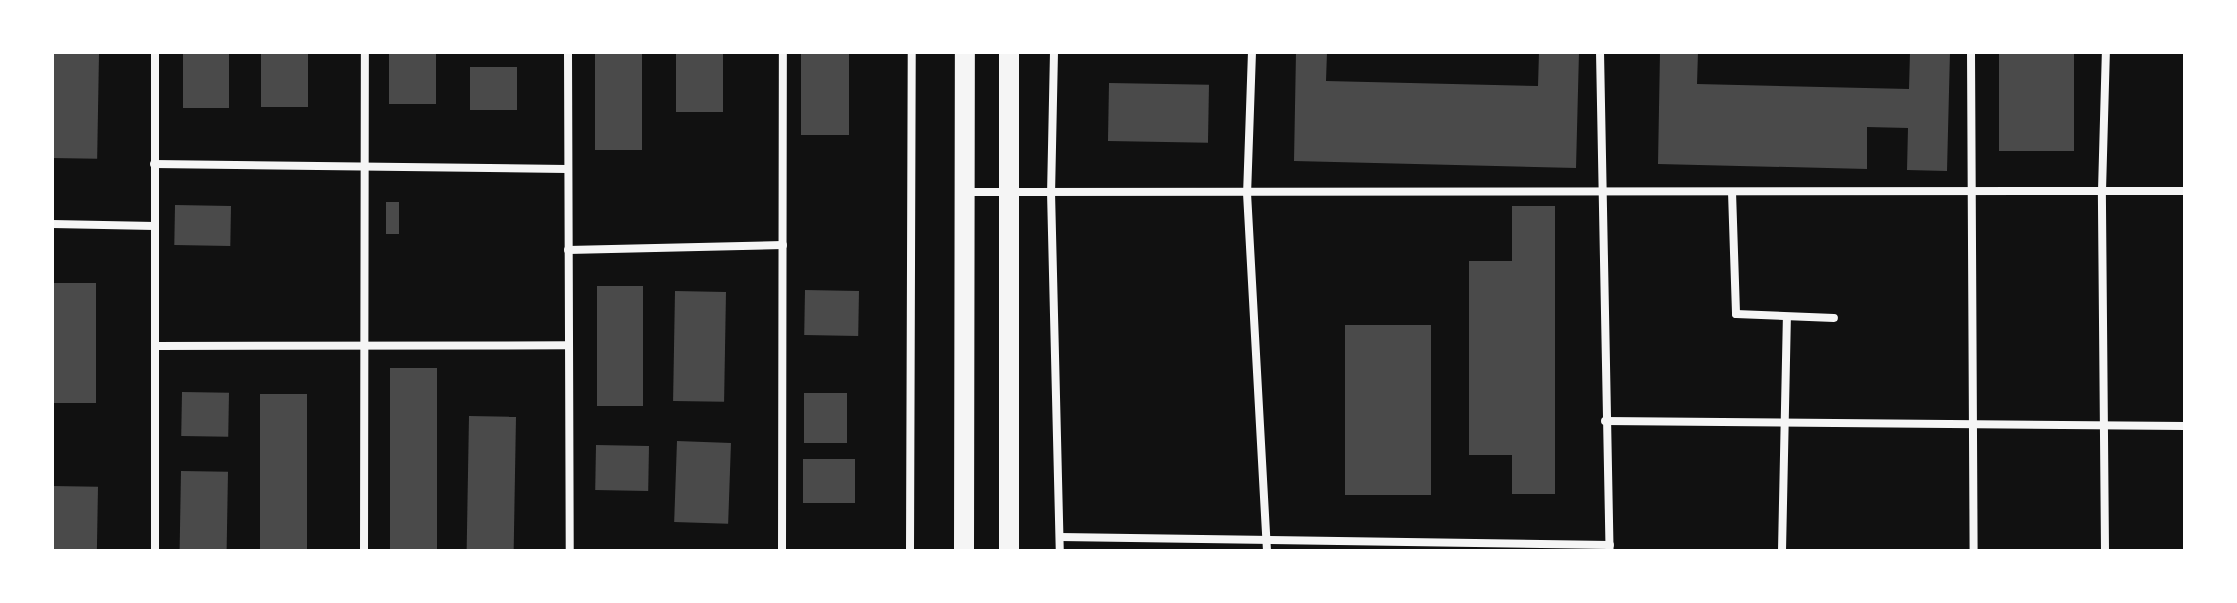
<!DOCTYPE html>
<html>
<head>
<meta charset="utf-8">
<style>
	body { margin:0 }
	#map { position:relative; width:2237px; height:603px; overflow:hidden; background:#111; font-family:"Source Sans 3",sans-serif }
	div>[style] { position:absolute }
	.building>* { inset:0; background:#4a4a4a; transform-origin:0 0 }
	.minor>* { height:8px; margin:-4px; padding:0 4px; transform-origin:4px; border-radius:4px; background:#f5f5f5 }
	.primary>* { height:20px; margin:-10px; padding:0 10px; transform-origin:10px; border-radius:10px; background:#f5f5f5 }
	span { translate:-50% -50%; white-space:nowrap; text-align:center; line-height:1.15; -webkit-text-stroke:6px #fff; paint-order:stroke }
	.frame { position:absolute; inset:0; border:54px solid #fff; pointer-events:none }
</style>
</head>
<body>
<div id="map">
	<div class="building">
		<i style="left:183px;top:52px;width:46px;height:56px"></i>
		<i style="left:261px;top:52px;width:47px;height:55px"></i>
		<i style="left:389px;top:52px;width:47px;height:52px"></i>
		<i style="left:595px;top:52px;width:47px;height:98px"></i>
		<i style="left:676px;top:52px;width:47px;height:60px"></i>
		<i style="left:801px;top:52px;width:48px;height:83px"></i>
		<i style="clip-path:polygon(1296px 52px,1327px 52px,1326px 81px,1538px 86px,1539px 52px,1579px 52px,1576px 168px,1294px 161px)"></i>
		<i style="clip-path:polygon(1660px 52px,1698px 52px,1697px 84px,1909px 89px,1910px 52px,1950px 52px,1947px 171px,1907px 170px,1908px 128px,1867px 127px,1867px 169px,1658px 164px)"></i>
		<i style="left:1999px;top:52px;width:75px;height:99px"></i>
		<i style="left:53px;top:53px;width:46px;height:105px;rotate:1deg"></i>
		<i style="left:470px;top:67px;width:47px;height:43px"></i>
		<i style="left:1109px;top:83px;width:100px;height:58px;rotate:1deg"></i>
		<i style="left:386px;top:202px;width:13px;height:32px"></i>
		<i style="left:175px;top:205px;width:56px;height:40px;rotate:1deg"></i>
		<i style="clip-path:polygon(1512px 206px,1555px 206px,1555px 494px,1512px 494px,1512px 455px,1469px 455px,1469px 261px,1512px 261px)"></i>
		<i style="left:52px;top:283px;width:44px;height:120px"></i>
		<i style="left:597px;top:286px;width:46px;height:120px"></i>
		<i style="left:805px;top:290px;width:54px;height:45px;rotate:1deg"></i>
		<i style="left:675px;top:291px;width:51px;height:110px;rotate:1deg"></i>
		<i style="left:1345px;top:325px;width:86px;height:170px"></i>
		<i style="left:390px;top:368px;width:47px;height:183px"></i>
		<i style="left:182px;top:392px;width:47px;height:44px;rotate:1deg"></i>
		<i style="left:804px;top:393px;width:43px;height:50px"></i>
		<i style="left:260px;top:394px;width:47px;height:157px"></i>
		<i style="left:469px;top:416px;width:47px;height:135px;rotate:1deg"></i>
		<i style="left:677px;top:441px;width:54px;height:81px;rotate:2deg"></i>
		<i style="left:596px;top:445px;width:53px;height:45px;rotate:1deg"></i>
		<i style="left:803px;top:459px;width:52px;height:44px"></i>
		<i style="left:181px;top:471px;width:47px;height:79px;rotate:1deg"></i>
		<i style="left:52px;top:486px;width:46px;height:65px;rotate:1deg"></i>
	</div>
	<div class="minor">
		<i style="left:155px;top:52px;width:499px;rotate:90deg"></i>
		<i style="left:568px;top:52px;width:499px;rotate:89.8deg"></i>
		<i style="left:1054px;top:52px;width:140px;rotate:91.2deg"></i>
		<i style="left:1051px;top:192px;width:359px;rotate:88.6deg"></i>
		<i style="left:1252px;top:52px;width:141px;rotate:92deg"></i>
		<i style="left:1247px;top:193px;width:359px;rotate:86.8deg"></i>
		<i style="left:1600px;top:52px;width:499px;rotate:88.9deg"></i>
		<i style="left:1971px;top:52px;width:499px;rotate:89.7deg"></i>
		<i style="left:154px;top:164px;width:413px;rotate:0.7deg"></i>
		<i style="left:966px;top:192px;width:1219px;rotate:-0.05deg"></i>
		<i style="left:1732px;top:192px;width:122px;rotate:88.1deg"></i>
		<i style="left:1736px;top:314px;width:98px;rotate:2.3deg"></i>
		<i style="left:52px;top:224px;width:103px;rotate:1.1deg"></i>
		<i style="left:568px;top:250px;width:215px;rotate:-1.3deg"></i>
		<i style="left:156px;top:346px;width:412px;rotate:-0.1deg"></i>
		<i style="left:1605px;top:421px;width:580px;rotate:0.49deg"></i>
		<i style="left:1060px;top:537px;width:550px;rotate:0.83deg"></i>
		<i style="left:364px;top:551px;width:499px;rotate:-89.9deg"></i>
		<i style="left:782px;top:551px;width:499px;rotate:-89.9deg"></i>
		<i style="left:910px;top:551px;width:499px;rotate:-89.8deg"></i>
		<i style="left:1782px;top:551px;width:232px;rotate:-88.8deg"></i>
		<i style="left:2105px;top:551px;width:360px;rotate:-90.5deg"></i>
		<i style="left:2102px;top:191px;width:139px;rotate:-88.4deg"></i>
	</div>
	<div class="primary">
		<i style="left:1009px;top:52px;width:499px;rotate:90deg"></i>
		<i style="left:964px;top:551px;width:499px;rotate:-89.9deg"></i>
	</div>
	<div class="frame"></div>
</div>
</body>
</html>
